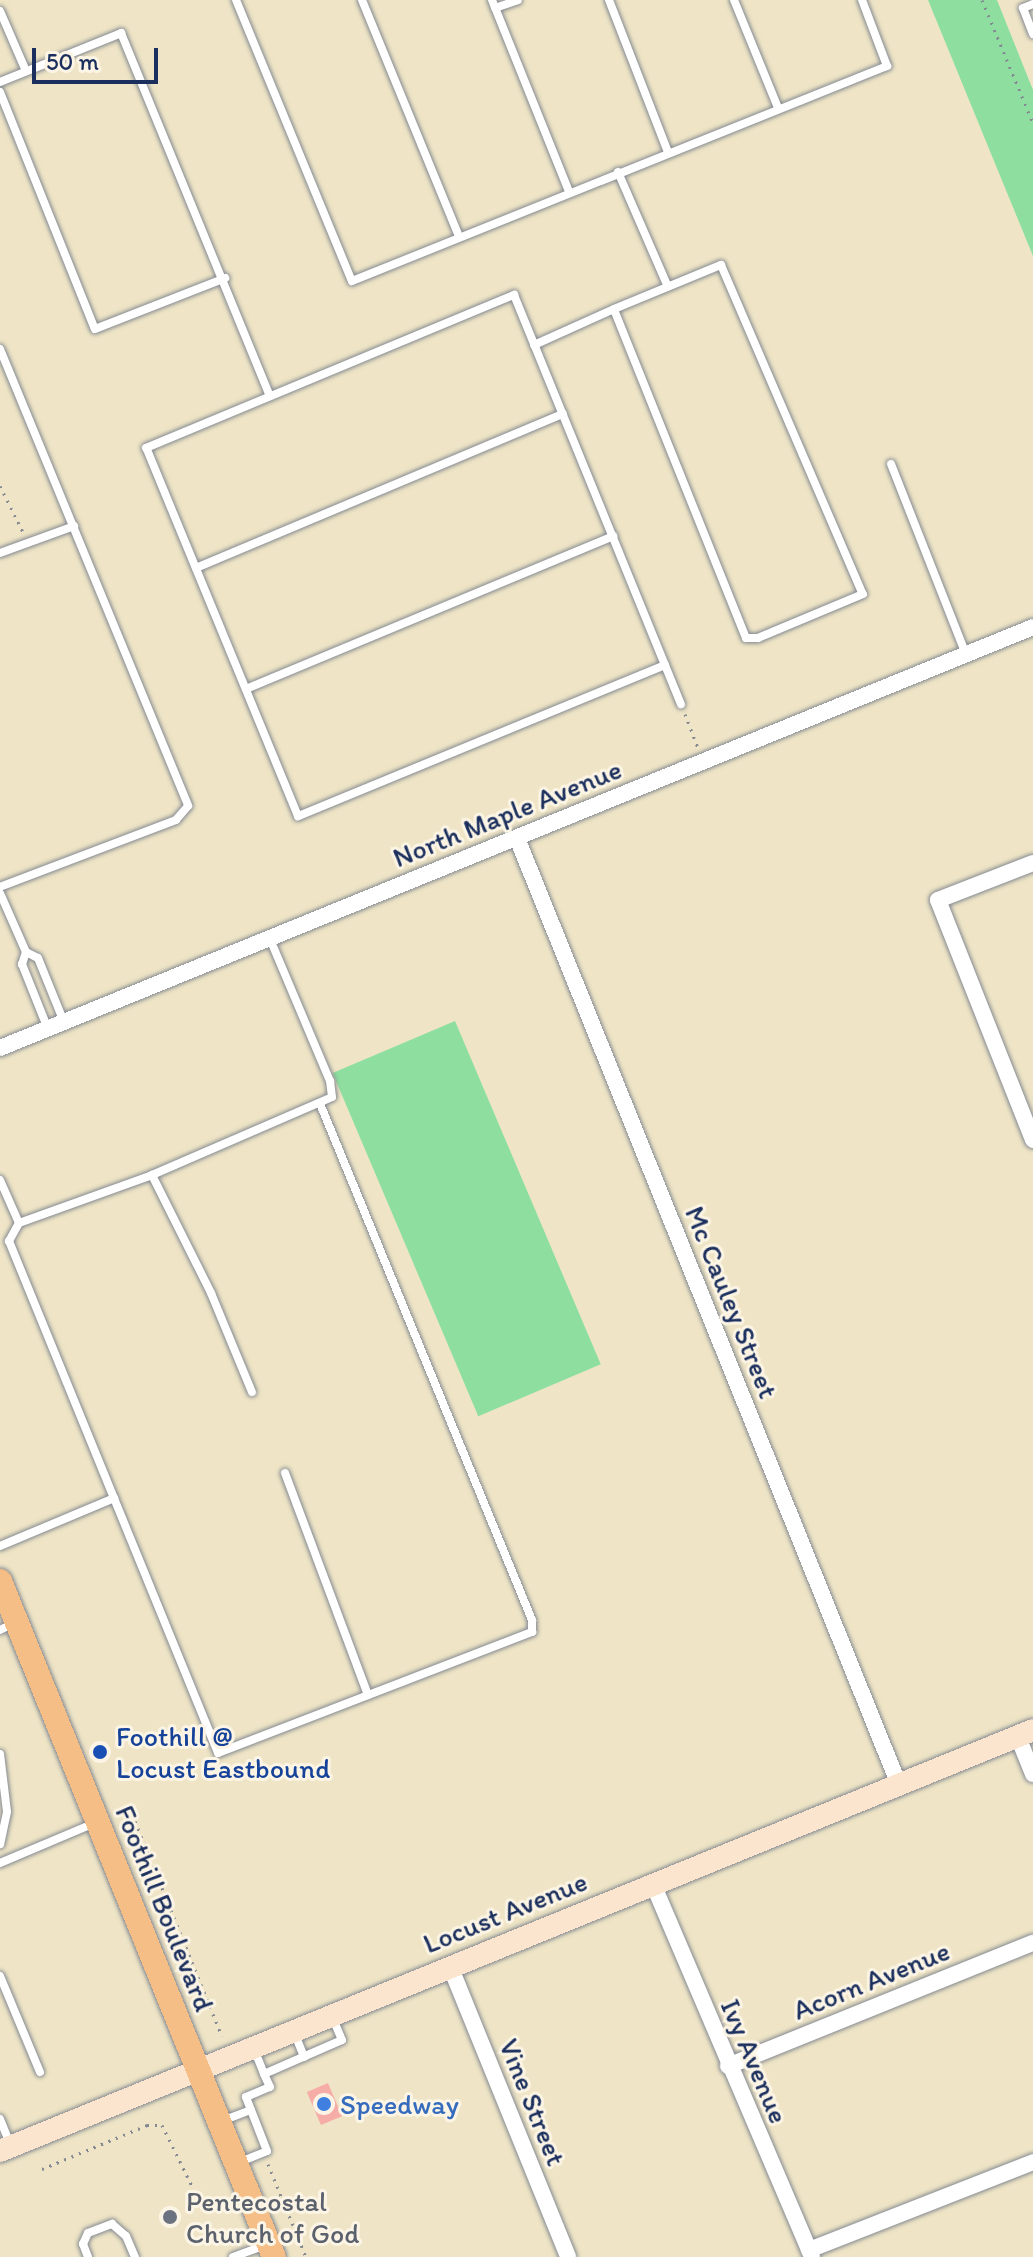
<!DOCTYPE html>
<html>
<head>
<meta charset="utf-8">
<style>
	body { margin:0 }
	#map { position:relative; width:1033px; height:2257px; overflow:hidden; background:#efe5c6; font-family:Itim,sans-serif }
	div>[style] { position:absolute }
	.green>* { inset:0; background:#8edf9f; transform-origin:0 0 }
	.building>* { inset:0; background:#f6ada8; transform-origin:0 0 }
	.path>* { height:3px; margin-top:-1.5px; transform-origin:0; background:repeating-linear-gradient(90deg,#858a92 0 2px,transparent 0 8px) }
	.roads { filter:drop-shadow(0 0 2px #858a92) drop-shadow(0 0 2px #858a92) }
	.lane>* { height:8px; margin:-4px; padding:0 4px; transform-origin:4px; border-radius:4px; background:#fff }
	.street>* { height:16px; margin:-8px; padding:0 8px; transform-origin:8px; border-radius:8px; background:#fff }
	.secondary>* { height:22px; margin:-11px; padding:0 11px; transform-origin:11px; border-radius:11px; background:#fbe5cf }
	.primary>* { height:24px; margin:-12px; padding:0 12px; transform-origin:12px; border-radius:12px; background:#f6be87 }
	.dots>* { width:22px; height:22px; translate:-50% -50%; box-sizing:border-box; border:4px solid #fcf5e5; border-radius:50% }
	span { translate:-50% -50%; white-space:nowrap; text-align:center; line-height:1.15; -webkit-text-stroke:6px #fcf5e5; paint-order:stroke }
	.street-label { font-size:28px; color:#1b2f5e }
	.transit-label { font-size:28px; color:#164399 }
	.left { translate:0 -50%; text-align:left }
	.shop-label { font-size:28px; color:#366cbe }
	.worship-label { font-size:28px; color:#5b616d }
	.scale { position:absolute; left:32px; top:48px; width:126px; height:36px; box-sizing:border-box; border:4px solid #1b2f5e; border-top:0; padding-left:10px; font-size:24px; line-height:28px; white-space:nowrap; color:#1b2f5e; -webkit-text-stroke:6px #fcf5e5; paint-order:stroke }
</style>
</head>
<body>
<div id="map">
	<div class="green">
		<i style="clip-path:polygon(928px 0,997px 0,1033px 90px,1033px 256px)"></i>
		<i style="left:455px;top:1021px;width:373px;height:133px;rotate:67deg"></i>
	</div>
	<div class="building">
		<i style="left:328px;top:2083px;width:36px;height:23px;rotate:67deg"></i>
	</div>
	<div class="path">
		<i style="left:982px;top:0;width:133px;rotate:67.5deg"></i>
		<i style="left:0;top:486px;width:51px;rotate:63.4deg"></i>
		<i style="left:685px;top:714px;width:36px;rotate:69deg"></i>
		<i style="left:135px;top:1821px;width:232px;rotate:68deg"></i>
		<i style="left:268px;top:2164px;width:100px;rotate:67.8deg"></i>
		<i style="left:42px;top:2169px;width:114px;rotate:-22.7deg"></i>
		<i style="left:147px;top:2125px;width:15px"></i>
		<i style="left:162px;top:2125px;width:68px;rotate:63.8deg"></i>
	</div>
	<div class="roads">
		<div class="lane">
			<i style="left:236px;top:0;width:304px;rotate:67.6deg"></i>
			<i style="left:352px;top:281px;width:577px;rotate:-21.89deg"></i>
			<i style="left:887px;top:66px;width:71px;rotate:-110.7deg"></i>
			<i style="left:362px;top:0;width:256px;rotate:67.7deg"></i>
			<i style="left:492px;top:0;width:207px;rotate:68.1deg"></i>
			<i style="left:609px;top:0;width:163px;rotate:68.8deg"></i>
			<i style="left:734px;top:0;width:117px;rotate:67.8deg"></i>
			<i style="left:1033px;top:4px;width:11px;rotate:158deg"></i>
			<i style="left:1023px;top:8px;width:28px;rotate:69deg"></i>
			<i style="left:495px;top:8px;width:24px;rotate:-19deg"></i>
			<i style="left:0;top:11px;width:65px;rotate:66.6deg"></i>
			<i style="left:0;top:82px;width:131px;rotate:-22deg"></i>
			<i style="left:121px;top:33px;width:392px;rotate:67.7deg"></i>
			<i style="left:0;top:92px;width:255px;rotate:68.2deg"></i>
			<i style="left:95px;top:329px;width:140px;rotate:-21.4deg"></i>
			<i style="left:618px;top:172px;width:125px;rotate:66.5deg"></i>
			<i style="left:534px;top:345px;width:88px;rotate:-24.2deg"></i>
			<i style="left:614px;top:309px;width:116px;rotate:-22.4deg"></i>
			<i style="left:721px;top:265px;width:358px;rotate:66.7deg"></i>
			<i style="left:863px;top:594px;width:114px;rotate:157.3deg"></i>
			<i style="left:758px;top:638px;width:12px;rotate:180deg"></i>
			<i style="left:746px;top:638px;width:354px;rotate:-111.9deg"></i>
			<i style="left:0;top:349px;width:494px;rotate:67.6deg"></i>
			<i style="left:188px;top:806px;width:18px;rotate:131deg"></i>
			<i style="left:176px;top:820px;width:188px;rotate:159.2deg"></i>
			<i style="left:891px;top:464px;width:204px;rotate:68.5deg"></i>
			<i style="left:0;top:553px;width:79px;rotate:-20deg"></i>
			<i style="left:196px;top:568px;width:398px;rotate:-22.8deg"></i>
			<i style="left:665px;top:665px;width:397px;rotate:157.6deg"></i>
			<i style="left:298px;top:816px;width:398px;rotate:-112.4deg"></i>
			<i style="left:146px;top:448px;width:399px;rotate:-22.6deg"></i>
			<i style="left:514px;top:295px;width:442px;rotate:67.8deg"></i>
			<i style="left:246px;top:689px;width:398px;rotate:-22.6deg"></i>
			<i style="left:0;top:893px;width:64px;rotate:66.2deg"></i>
			<i style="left:26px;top:952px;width:13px;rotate:27deg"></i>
			<i style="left:38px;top:958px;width:69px;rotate:67.9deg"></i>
			<i style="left:26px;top:952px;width:13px;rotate:108deg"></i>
			<i style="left:22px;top:964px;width:70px;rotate:68.2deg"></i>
			<i style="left:0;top:1180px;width:47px;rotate:66.2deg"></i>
			<i style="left:19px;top:1223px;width:21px;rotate:119deg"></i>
			<i style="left:9px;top:1241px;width:553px;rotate:67.79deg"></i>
			<i style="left:218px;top:1753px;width:337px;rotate:-21.1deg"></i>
			<i style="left:532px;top:1632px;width:12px;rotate:-90deg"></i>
			<i style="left:532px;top:1620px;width:556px;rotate:-112.32deg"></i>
			<i style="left:19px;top:1223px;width:141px;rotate:-19.8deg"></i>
			<i style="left:252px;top:1392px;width:107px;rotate:-112.5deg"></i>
			<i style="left:211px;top:1293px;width:132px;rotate:-116.6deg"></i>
			<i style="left:152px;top:1175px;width:196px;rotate:-23.4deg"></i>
			<i style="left:332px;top:1097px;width:16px;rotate:-97deg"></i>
			<i style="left:330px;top:1081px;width:154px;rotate:-112.9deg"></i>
			<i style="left:285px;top:1473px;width:237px;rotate:69.5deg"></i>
			<i style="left:0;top:1546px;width:124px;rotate:-22.8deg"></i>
			<i style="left:0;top:1630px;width:18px;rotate:-27deg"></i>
			<i style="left:0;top:1754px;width:58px;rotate:83.1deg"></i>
			<i style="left:7px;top:1812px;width:33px;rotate:102deg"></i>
			<i style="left:0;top:1863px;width:105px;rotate:-22.9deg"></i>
			<i style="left:0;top:1976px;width:104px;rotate:67.4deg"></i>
			<i style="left:294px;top:2032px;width:27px;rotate:68deg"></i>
			<i style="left:254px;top:2049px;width:27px;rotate:68deg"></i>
			<i style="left:0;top:2119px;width:27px;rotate:68deg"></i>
			<i style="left:222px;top:2121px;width:31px;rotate:-21deg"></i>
			<i style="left:240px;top:2162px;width:29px;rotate:-22deg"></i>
			<i style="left:267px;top:2151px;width:58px;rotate:-111.3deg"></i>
			<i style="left:246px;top:2097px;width:26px;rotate:-23deg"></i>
			<i style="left:270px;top:2087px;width:14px;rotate:-115deg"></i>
			<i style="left:264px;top:2074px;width:85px;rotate:-23.6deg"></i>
			<i style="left:342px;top:2040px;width:26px;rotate:-113deg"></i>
			<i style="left:88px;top:2257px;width:14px;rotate:-111deg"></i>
			<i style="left:83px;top:2244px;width:12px;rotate:-66deg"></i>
			<i style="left:88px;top:2233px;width:26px;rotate:-21deg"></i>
			<i style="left:112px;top:2224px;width:18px;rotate:41deg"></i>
			<i style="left:126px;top:2236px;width:23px;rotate:67deg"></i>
			<i style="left:233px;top:2257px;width:37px;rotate:-20deg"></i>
		</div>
		<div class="street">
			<i style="left:517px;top:838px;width:1021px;rotate:68.03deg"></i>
			<i style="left:1033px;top:863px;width:102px;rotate:158.7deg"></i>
			<i style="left:938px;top:900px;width:258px;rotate:68.4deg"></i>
			<i style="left:0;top:1048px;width:1115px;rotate:-22.17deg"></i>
			<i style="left:1018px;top:1737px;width:40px;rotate:68deg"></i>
			<i style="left:653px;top:1884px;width:405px;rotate:66.9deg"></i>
			<i style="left:450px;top:1966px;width:314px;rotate:67.9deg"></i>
			<i style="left:728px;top:2066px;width:329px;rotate:-22deg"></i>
			<i style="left:809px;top:2250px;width:241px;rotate:-21.4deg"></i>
		</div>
		<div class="secondary">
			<i style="left:0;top:2151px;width:1115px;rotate:-22.17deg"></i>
		</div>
		<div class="primary">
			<i style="left:0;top:1581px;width:729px;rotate:67.94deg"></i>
		</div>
	</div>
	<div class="dots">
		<i style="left:100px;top:1752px;background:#1a4fb4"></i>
		<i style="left:324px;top:2104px;background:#3f7fe0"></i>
		<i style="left:170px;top:2217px;background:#6b7280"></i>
	</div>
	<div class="street-label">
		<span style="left:507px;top:813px;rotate:-22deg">North Maple Avenue</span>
		<span style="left:732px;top:1302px;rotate:68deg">Mc Cauley Street</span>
		<span style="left:165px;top:1908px;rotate:68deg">Foothill Boulevard</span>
		<span style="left:505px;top:1912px;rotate:-22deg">Locust Avenue</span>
		<span style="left:871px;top:1980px;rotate:-22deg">Acorn Avenue</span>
		<span style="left:755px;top:2061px;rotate:67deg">Ivy Avenue</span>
		<span style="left:533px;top:2102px;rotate:68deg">Vine Street</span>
	</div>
	<div class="transit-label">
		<span class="left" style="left:116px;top:1752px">Foothill @<br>Locust Eastbound</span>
	</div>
	<div class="shop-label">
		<span class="left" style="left:340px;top:2104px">Speedway</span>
	</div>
	<div class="worship-label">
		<span class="left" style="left:186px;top:2217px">Pentecostal<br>Church of God</span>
	</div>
	<div class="scale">50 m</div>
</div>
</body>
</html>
